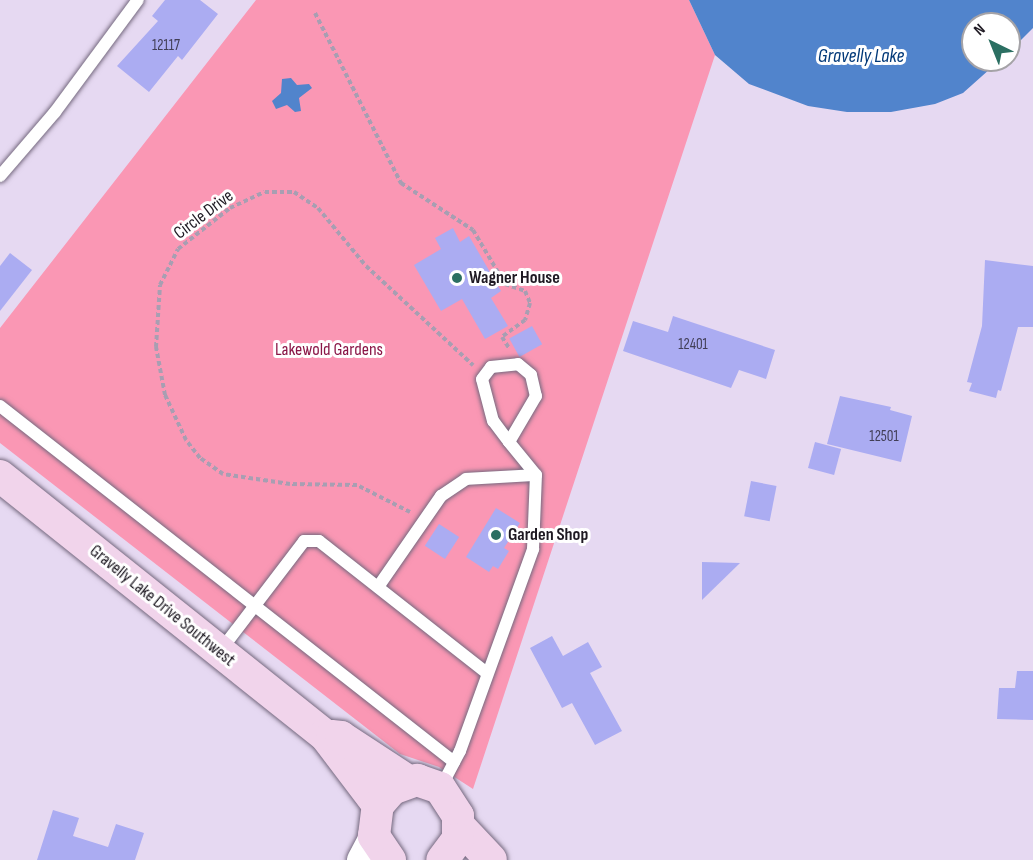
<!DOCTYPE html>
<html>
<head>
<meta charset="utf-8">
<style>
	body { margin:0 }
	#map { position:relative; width:1033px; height:860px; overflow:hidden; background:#e6d9f2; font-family:"Sofia Sans Condensed",sans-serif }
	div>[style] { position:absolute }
	.green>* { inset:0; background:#fa97b4 }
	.water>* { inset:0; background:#5184cc }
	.building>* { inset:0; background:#abacf2; transform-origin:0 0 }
	.path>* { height:4px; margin-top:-2px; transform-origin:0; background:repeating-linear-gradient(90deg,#a89eb2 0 4.5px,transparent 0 7.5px) }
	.roads { filter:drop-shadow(0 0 2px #75697f) drop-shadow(0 0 2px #75697f) }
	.service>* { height:12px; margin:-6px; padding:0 6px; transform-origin:6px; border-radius:6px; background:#fff }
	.tertiary>* { height:28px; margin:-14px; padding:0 14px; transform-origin:14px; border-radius:14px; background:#fff }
	.secondary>* { height:32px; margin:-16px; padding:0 16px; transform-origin:16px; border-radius:16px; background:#f1d4eb }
	.dots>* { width:16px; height:16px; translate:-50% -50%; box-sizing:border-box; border:3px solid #fff; border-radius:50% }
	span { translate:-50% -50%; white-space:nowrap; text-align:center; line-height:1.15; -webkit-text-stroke:6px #fff; paint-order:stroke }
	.number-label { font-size:15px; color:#413e56 }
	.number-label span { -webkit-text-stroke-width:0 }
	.street-label { font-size:18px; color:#1e1922 }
	.poi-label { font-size:18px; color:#1e1922; font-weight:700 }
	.left { translate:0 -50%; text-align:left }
	.park-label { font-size:18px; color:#8a1647 }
	.water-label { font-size:20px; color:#013878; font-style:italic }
	.north { position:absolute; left:961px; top:12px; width:60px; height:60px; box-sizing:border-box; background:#fff; border:2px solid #a5a3a7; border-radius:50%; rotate:317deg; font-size:16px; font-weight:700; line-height:24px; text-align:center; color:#1e1922 }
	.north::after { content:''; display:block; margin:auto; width:21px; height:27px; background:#2b6f62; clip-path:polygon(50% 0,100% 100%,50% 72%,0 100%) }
</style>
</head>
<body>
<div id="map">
	<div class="green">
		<i style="clip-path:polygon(256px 0,689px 0,715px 55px,473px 789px,439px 767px,400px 754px,0 443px,0 328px)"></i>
	</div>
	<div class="water">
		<i style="clip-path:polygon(689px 0,1033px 0,1033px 28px,1009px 52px,1009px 24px,973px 24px,973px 60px,1000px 60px,963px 93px,935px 104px,891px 112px,847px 112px,808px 106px,749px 84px,715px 55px)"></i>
		<i style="clip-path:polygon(291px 78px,297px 85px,309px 84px,312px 88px,299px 98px,301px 111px,295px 112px,287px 105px,276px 109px,272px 101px,281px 93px,282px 79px)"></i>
	</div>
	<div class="building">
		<i style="clip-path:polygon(165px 0,200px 0,218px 14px,182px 60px,178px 56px,149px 92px,117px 66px,158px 21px,152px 16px)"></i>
		<i style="clip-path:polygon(453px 228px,460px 242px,469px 236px,501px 291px,491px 298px,508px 326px,485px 339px,462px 299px,441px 311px,414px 265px,441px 249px,435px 238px)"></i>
		<i style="clip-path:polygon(10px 253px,32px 270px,0 311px,0 266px)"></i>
		<i style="clip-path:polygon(985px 260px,1033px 266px,1033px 327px,1018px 327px,1001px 391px,998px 390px,996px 398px,969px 391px,972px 383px,967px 382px,982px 326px)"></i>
		<i style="clip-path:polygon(673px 316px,775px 350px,766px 379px,739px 370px,731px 388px,623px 351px,633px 321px,668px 332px)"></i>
		<i style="left:532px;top:326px;width:21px;height:26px;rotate:61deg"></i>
		<i style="clip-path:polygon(840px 396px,891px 407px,890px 410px,912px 416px,901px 462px,827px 444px)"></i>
		<i style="left:815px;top:442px;width:27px;height:27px;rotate:15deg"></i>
		<i style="left:751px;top:481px;width:26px;height:36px;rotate:11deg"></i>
		<i style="clip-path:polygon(496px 508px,520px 523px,504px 548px,509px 551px,498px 569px,493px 566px,489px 572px,466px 557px)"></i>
		<i style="left:439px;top:524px;width:24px;height:26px;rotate:33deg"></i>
		<i style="clip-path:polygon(702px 562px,740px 563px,702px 600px)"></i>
		<i style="clip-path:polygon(552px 636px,563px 656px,588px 642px,602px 667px,590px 673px,622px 731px,595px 745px,572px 703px,562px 708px,530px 648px)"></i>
		<i style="clip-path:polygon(1017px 671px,1033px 671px,1033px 720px,997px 719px,999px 688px,1015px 688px)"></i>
		<i style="clip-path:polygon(53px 810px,79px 818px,73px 836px,108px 847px,116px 824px,144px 833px,135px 860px,37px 860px)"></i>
	</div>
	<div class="path">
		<i style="left:315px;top:13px;width:191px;rotate:63.2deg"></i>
		<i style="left:401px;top:183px;width:86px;rotate:33.1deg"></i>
		<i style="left:473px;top:230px;width:63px;rotate:59.3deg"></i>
		<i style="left:505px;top:284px;width:21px;rotate:19deg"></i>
		<i style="left:525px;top:291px;width:13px;rotate:67deg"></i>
		<i style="left:530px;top:303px;width:18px;rotate:106deg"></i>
		<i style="left:525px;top:320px;width:29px;rotate:144deg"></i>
		<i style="left:502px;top:337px;width:13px;rotate:58deg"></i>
		<i style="left:410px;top:512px;width:59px;rotate:-153deg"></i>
		<i style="left:357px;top:485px;width:67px;rotate:-179.1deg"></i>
		<i style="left:290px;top:484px;width:68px;rotate:-171.5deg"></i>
		<i style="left:223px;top:474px;width:28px;rotate:-145deg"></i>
		<i style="left:200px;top:458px;width:23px;rotate:-128deg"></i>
		<i style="left:186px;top:440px;width:50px;rotate:-115deg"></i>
		<i style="left:165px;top:395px;width:49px;rotate:-100.6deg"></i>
		<i style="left:156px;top:347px;width:62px;rotate:-86.3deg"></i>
		<i style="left:160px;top:285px;width:40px;rotate:-63.4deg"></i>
		<i style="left:178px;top:249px;width:66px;rotate:-38.3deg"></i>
		<i style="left:230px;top:208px;width:38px;rotate:-25deg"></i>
		<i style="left:265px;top:192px;width:29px"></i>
		<i style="left:294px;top:192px;width:29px;rotate:34deg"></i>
		<i style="left:318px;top:208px;width:75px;rotate:50.4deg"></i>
		<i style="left:366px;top:266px;width:146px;rotate:42.8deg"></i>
	</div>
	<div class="roads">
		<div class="service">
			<i style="left:0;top:176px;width:84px;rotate:-49.3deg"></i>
			<i style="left:55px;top:112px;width:139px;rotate:-53.5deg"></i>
			<i style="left:0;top:406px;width:577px;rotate:38.1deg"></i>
			<i style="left:378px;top:587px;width:111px;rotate:-55.3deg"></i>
			<i style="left:441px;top:496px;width:30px;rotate:-34deg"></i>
			<i style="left:466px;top:479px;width:70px;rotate:-3.3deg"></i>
			<i style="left:221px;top:650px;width:137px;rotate:-52.7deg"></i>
			<i style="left:304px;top:541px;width:15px"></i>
			<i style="left:319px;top:541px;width:214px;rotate:38.2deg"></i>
			<i style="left:441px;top:787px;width:41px;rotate:-62.2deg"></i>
			<i style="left:460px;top:751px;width:215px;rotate:-70.1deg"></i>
			<i style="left:533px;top:549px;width:74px;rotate:-87.7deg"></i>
			<i style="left:536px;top:475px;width:43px;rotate:-129.3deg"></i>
			<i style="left:509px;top:442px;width:26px;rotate:-127deg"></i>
			<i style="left:493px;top:421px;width:43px;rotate:-104.7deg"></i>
			<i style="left:482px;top:379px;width:15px;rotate:-53deg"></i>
			<i style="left:491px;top:367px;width:27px;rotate:-6deg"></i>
			<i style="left:518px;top:364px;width:17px;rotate:40deg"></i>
			<i style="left:531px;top:375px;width:22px;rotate:77deg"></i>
			<i style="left:536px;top:396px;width:53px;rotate:120.4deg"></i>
		</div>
		<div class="tertiary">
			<i style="left:361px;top:860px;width:27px;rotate:-62deg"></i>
		</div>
		<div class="secondary">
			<i style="left:0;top:476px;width:416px;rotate:38.6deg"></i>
			<i style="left:325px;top:735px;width:88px;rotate:52.9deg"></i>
			<i style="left:332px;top:736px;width:9px;rotate:6deg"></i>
			<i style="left:341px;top:737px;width:80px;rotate:33.3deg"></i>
			<i style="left:460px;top:827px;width:45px;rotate:46.8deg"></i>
			<i style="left:390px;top:860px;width:29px;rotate:-124deg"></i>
			<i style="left:374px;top:836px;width:31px;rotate:-83deg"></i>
			<i style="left:378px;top:805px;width:21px;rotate:-49deg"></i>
			<i style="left:392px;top:789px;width:27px;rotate:-20deg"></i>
			<i style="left:417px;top:780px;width:24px;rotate:19deg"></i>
			<i style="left:440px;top:788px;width:33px;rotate:57deg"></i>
			<i style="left:458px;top:816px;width:23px;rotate:90deg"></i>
			<i style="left:458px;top:839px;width:26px;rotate:127deg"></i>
		</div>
	</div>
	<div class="dots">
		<i style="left:457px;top:278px;background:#2b6f62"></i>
		<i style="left:496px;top:535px;background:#2b6f62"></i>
	</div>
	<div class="number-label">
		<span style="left:166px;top:46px">12117</span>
		<span style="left:693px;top:345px">12401</span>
		<span style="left:884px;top:437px">12501</span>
	</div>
	<div class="street-label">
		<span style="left:204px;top:215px;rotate:-37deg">Circle Drive</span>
		<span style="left:162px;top:606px;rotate:39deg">Gravelly Lake Drive Southwest</span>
	</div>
	<div class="poi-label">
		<span class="left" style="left:469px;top:278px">Wagner House</span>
		<span class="left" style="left:508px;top:535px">Garden Shop</span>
	</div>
	<div class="park-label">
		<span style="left:329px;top:350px">Lakewold Gardens</span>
	</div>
	<div class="water-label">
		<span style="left:861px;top:56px">Gravelly Lake</span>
	</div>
	<div class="north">N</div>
</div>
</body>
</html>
